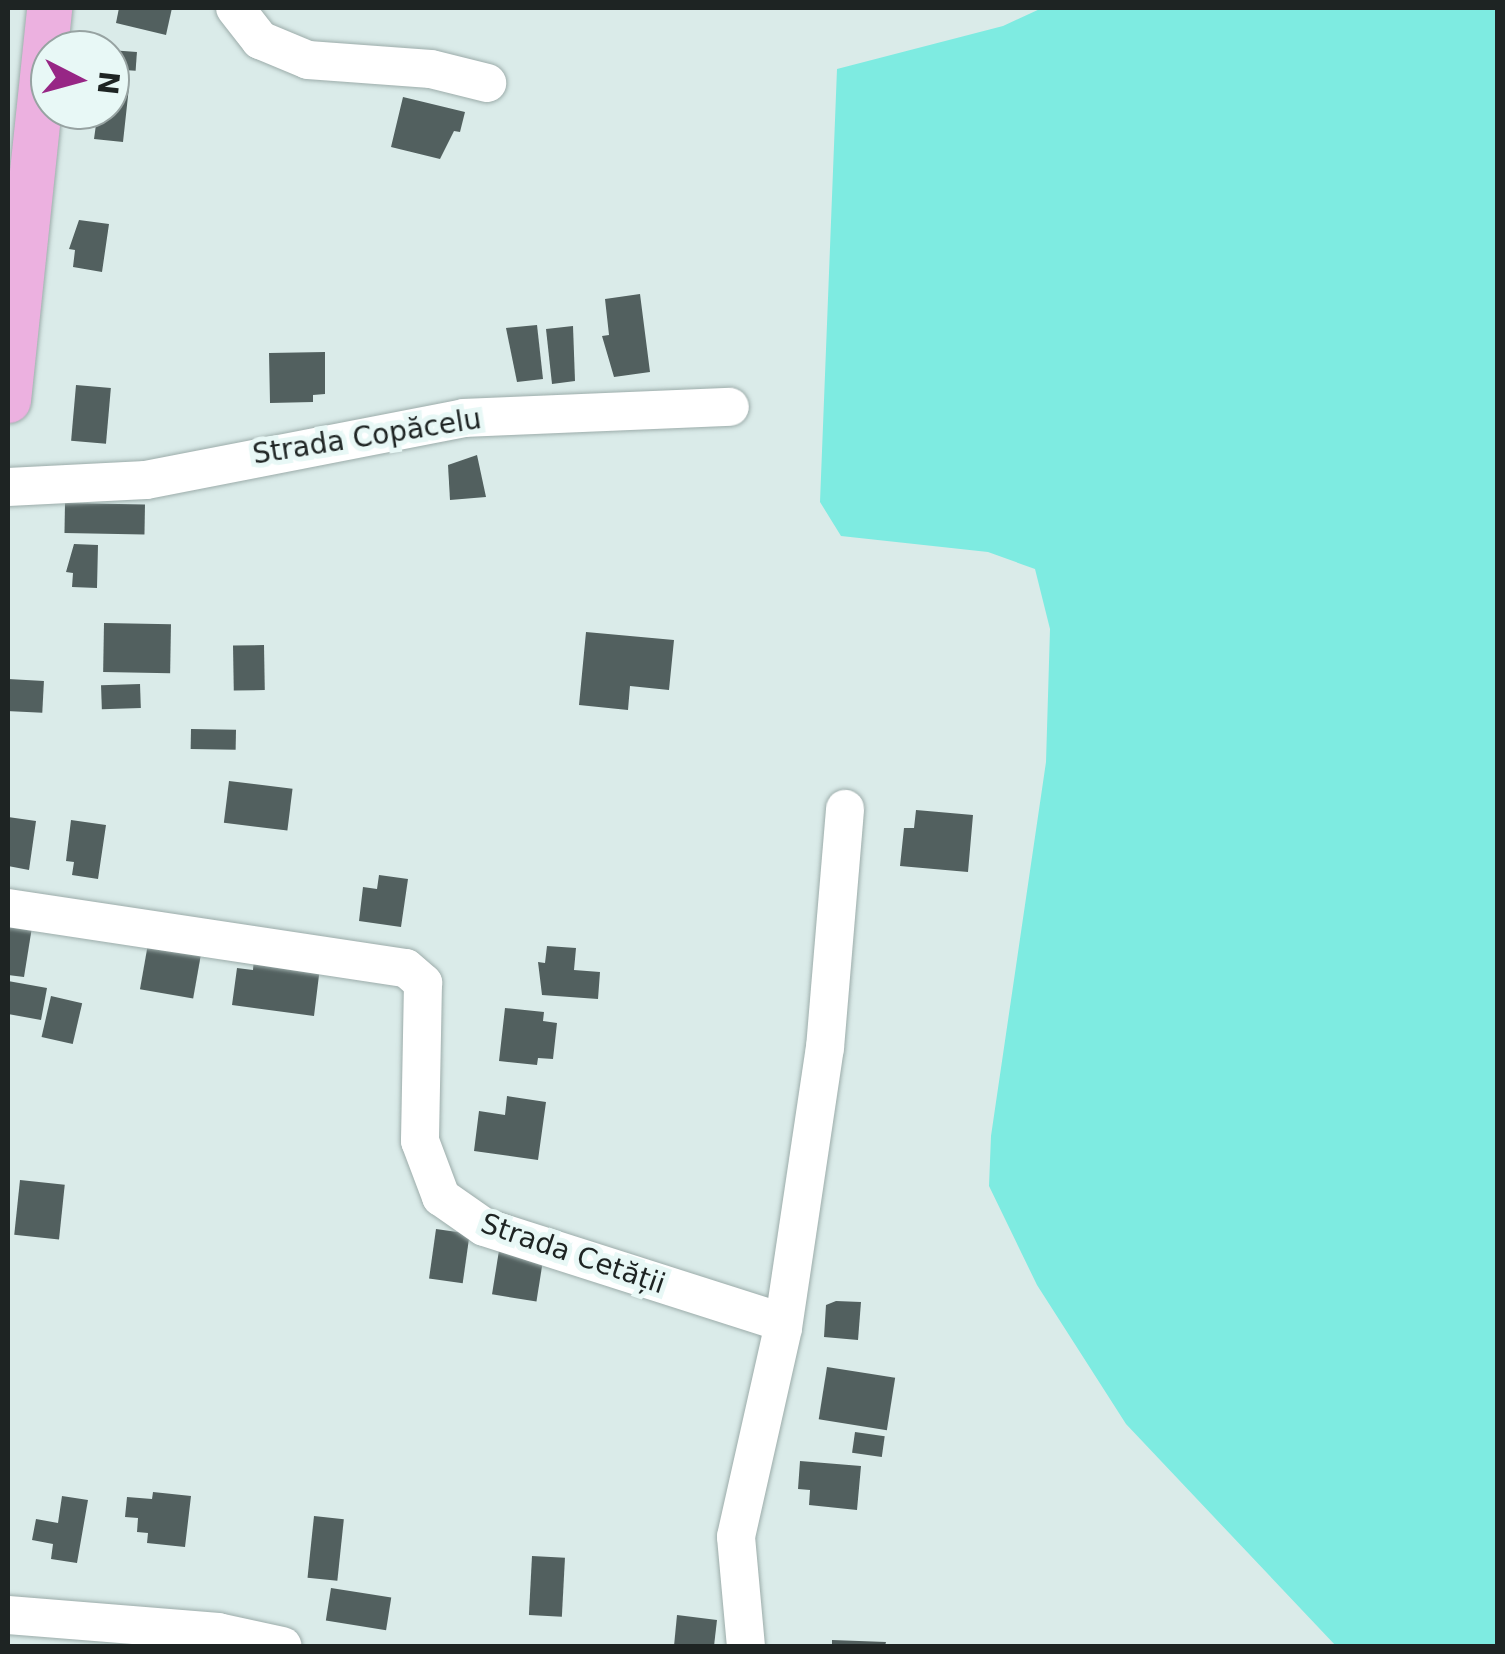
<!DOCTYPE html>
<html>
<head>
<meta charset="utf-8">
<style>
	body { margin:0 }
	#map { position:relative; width:1505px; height:1654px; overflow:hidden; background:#daebe9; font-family:"DejaVu Sans",sans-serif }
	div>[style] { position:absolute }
	.green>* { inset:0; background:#7eebe1 }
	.building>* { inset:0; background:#52605f; transform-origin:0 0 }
	.roads { filter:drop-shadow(0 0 2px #9cacaa) drop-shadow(0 0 2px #9cacaa) }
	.minor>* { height:38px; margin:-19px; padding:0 19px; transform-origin:19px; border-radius:19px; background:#fff }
	.major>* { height:45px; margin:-22.5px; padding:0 22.5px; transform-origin:22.5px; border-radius:22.5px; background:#ecb1e0 }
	span { translate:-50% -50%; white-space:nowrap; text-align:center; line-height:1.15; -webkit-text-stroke:10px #e8f8f6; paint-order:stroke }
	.street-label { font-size:28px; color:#1e2423 }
	.frame { position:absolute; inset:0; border:10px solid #1e2423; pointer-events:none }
	.north { position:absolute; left:30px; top:30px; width:100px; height:100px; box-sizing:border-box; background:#e8f8f6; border:2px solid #97a3a2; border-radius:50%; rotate:96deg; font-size:28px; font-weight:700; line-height:40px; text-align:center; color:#1e2423 }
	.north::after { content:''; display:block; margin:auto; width:35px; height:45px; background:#972685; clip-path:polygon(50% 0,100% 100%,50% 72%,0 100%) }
</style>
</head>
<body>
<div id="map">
	<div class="green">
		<i style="clip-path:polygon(1042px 8px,1497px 8px,1497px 1646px,1336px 1646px,1126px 1424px,1037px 1285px,989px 1186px,991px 1136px,1046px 762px,1050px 629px,1035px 569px,988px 552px,841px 536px,820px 502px,837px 69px,1003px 26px)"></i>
	</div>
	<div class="building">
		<i style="clip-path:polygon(119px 8px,172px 8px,166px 35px,116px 23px)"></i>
		<i style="left:110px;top:50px;width:27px;height:19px;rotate:4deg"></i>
		<i style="clip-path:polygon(110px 85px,129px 87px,123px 142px,94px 139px,98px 110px,110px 110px)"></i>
		<i style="clip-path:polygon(403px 97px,465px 112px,460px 132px,454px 131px,440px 159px,391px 147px)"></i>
		<i style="clip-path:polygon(79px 220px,109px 224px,102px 272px,73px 267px,75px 250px,69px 249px)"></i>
		<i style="clip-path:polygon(640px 294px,650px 372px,614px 377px,602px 336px,609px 335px,605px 299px)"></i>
		<i style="clip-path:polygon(537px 325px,543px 379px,517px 382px,506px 328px)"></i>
		<i style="clip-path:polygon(573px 326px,575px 381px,552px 384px,546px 329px)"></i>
		<i style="clip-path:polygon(325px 352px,325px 394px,313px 395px,313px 402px,270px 403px,269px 353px)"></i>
		<i style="left:76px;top:385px;width:35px;height:56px;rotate:5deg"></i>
		<i style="clip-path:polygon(477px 455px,486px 497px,450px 500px,448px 465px)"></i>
		<i style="left:65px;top:503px;width:80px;height:30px;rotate:1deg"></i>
		<i style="clip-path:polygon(74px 544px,98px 545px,97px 588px,72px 587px,73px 573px,66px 572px)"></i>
		<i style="left:104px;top:623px;width:67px;height:49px;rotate:1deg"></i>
		<i style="clip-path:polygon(586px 632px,674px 640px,669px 690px,630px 686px,628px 710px,579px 705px)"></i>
		<i style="left:264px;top:645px;width:45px;height:31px;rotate:89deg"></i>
		<i style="left:8px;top:679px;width:36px;height:32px;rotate:3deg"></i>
		<i style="left:140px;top:684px;width:24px;height:39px;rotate:88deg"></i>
		<i style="left:191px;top:729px;width:45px;height:20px;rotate:1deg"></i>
		<i style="left:229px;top:781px;width:64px;height:42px;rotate:7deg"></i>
		<i style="clip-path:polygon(916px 810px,973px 815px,968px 872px,900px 866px,904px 828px,914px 828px)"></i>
		<i style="clip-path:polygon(8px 817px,36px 821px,29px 870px,8px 866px)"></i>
		<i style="clip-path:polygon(71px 820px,106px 825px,98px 879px,72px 875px,74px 862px,66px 861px)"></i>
		<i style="clip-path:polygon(379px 875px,408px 879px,401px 927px,359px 921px,363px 887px,377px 889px)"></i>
		<i style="clip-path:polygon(8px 924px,32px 927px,24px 977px,8px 975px)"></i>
		<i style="left:149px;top:938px;width:54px;height:52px;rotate:10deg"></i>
		<i style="clip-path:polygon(547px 946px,576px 948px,574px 970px,600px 972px,598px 999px,542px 995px,538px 962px,545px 963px)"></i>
		<i style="clip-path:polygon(254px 958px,320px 967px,314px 1016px,232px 1005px,237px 968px,253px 970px)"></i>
		<i style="clip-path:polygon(8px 981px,47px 988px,41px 1020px,8px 1014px)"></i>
		<i style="left:51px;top:996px;width:32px;height:42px;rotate:13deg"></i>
		<i style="clip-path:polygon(505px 1008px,544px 1012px,543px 1021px,557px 1023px,553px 1059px,538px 1058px,537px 1065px,499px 1061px)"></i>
		<i style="clip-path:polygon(507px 1096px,546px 1102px,538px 1160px,474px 1151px,479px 1111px,505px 1115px)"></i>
		<i style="left:20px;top:1180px;width:45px;height:55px;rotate:6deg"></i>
		<i style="left:436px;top:1229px;width:34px;height:50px;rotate:8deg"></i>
		<i style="left:500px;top:1244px;width:45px;height:51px;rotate:9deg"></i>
		<i style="clip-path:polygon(836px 1301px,861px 1302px,858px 1340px,824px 1337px,826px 1305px)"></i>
		<i style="left:827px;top:1367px;width:69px;height:53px;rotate:9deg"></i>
		<i style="left:855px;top:1432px;width:30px;height:21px;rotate:8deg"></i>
		<i style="clip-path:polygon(800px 1461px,861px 1466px,857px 1510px,809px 1505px,810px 1490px,798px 1489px)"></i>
		<i style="clip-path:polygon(153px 1492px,191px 1496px,185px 1547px,147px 1543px,148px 1533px,137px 1532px,138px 1518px,125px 1517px,127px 1497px,152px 1499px)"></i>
		<i style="clip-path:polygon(62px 1496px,88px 1500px,77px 1563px,51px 1559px,53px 1544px,32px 1540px,36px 1519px,58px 1523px)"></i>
		<i style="left:314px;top:1516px;width:30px;height:62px;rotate:6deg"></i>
		<i style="left:532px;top:1556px;width:33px;height:59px;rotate:3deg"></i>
		<i style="left:331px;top:1588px;width:61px;height:33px;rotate:9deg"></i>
		<i style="clip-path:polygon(677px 1615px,717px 1620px,714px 1646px,674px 1646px)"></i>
		<i style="clip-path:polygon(832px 1640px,886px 1642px,885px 1646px,832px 1646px)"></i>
	</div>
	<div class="roads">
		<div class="minor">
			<i style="left:235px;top:8px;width:41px;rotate:52deg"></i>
			<i style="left:260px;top:40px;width:52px;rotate:22.6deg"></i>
			<i style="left:308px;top:60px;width:123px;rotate:4.2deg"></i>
			<i style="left:431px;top:69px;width:58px;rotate:14deg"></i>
			<i style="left:8px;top:487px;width:138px;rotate:-2.9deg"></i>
			<i style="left:146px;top:480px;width:324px;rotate:-11deg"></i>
			<i style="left:464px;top:418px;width:266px;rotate:-2.4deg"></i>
			<i style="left:8px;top:908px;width:402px;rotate:8.6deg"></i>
			<i style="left:406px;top:968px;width:23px;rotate:41deg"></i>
			<i style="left:423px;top:983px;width:158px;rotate:91.1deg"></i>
			<i style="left:420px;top:1141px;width:60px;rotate:69.4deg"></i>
			<i style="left:441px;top:1197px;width:52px;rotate:34.9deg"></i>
			<i style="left:484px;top:1227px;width:302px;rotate:17.7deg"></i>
			<i style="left:772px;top:1319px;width:14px;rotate:39deg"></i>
			<i style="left:783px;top:1328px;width:214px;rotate:102.7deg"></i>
			<i style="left:736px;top:1537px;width:109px;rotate:84.8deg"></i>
			<i style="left:783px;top:1328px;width:283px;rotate:-81.5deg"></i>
			<i style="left:825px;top:1048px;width:240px;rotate:-85.2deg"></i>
			<i style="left:8px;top:1615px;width:211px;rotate:4.6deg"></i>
			<i style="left:218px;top:1632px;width:66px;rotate:12.2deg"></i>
		</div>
		<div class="major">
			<i style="left:8px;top:400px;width:394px;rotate:-84deg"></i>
		</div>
	</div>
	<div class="street-label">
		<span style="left:367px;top:437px;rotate:-9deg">Strada Copăcelu</span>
		<span style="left:573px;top:1254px;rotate:19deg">Strada Cetății</span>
	</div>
	<div class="frame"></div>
	<div class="north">N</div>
</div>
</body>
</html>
